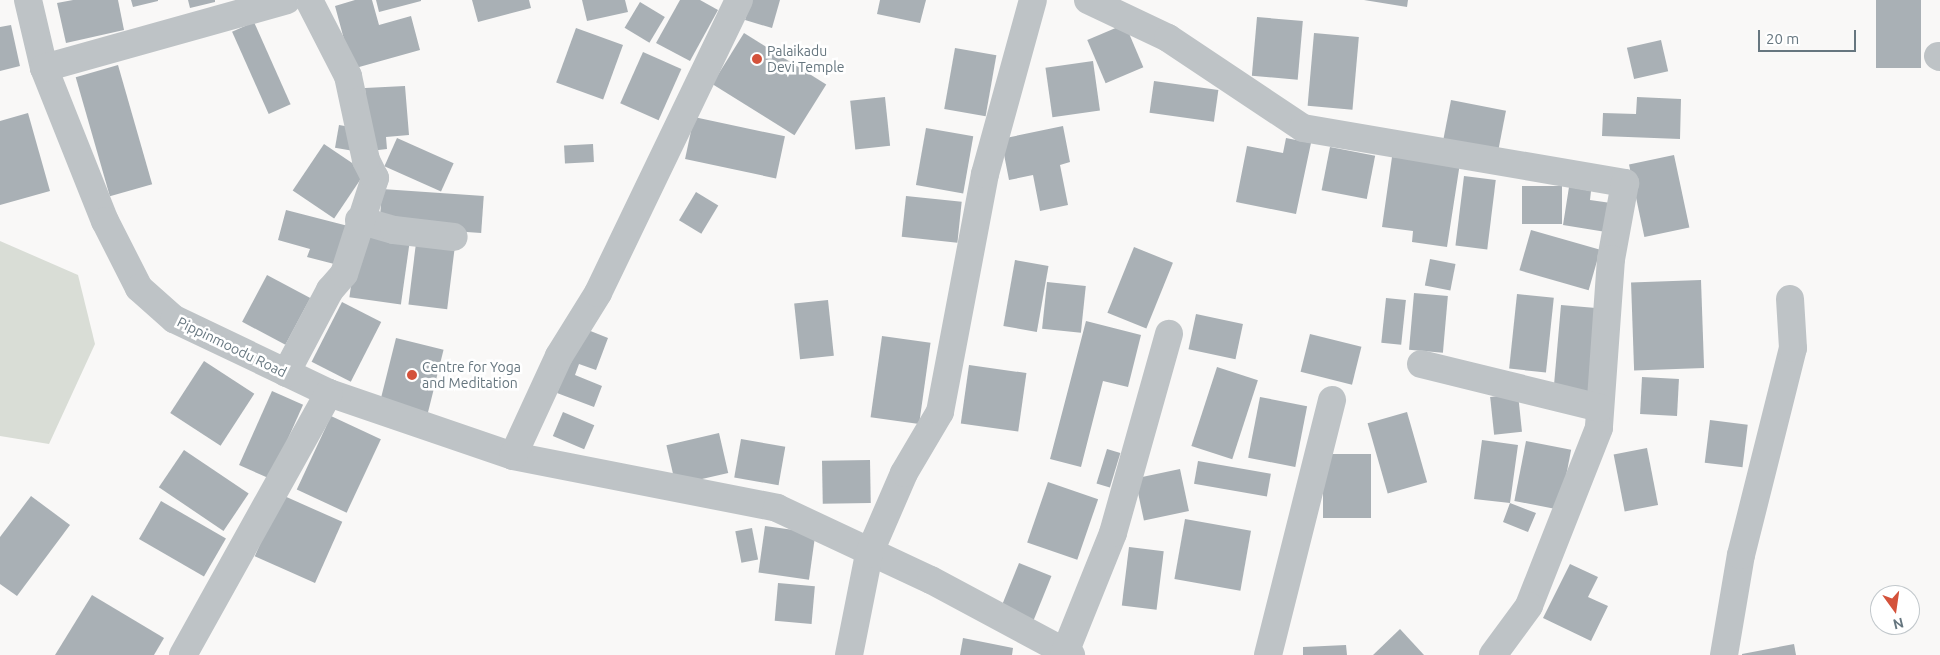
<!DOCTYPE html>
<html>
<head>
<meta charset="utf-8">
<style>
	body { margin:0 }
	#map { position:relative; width:1940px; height:655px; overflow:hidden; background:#f9f8f7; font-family:Ubuntu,sans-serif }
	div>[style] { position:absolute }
	.green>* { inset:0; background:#d9ddd6 }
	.building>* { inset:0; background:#a9b0b5; transform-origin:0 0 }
	.street>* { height:28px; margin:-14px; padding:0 14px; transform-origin:14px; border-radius:14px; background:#bec3c6 }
	.dots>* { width:14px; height:14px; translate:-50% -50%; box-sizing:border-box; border:2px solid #fff; border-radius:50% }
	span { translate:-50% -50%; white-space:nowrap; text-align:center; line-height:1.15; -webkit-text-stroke:5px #fff; paint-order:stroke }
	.poi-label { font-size:14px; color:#66767f }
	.left { translate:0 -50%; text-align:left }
	.street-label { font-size:14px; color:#66767f }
	.north { position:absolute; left:1870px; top:585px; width:50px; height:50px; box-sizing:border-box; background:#fff; border:1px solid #c2c8cc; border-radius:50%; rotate:166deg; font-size:14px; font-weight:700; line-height:20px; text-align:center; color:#66767f }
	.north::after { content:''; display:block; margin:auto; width:18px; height:22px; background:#d4523b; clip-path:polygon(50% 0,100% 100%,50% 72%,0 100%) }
	.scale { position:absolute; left:1758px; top:30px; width:98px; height:22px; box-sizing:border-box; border:2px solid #66767f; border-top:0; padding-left:6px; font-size:15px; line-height:18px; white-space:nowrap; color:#66767f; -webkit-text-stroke:4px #fff; paint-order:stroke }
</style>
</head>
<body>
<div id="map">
	<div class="green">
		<i style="clip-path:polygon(0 241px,78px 275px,95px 344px,49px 444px,0 436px)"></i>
	</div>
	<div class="building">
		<i style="clip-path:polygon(73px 0,118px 0,124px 30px,66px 43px,57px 3px)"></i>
		<i style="clip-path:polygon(131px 0,158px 0,158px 1px,133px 7px)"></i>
		<i style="clip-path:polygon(188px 0,215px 0,215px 2px,190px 8px)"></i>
		<i style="clip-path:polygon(355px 0,372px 0,379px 25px,411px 16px,420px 50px,352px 69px,335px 6px)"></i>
		<i style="clip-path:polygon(376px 0,421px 0,421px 1px,379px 12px)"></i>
		<i style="clip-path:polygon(472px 0,529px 0,531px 8px,478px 22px)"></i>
		<i style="clip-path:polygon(582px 0,625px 0,628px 12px,587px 21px)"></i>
		<i style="clip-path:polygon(680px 0,700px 0,718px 10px,690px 61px,656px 43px)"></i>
		<i style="clip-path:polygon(751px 0,780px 0,772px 28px,745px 20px)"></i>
		<i style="clip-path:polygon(880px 0,926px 0,920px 23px,877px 14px)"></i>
		<i style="clip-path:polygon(1364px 0,1408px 0,1407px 7px)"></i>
		<i style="left:1876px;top:0;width:45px;height:68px"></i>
		<i style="left:640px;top:2px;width:29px;height:30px;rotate:31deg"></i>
		<i style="left:1257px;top:17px;width:46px;height:59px;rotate:5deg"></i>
		<i style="left:254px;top:22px;width:90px;height:24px;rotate:66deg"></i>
		<i style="left:1125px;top:24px;width:47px;height:41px;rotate:67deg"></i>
		<i style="clip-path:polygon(11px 25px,20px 66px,0 71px,0 27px)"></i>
		<i style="left:576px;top:28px;width:50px;height:58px;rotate:20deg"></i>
		<i style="left:744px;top:33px;width:97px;height:60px;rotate:32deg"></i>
		<i style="left:1314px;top:33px;width:45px;height:73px;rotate:5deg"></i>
		<i style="left:1661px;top:40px;width:32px;height:35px;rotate:77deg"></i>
		<i style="left:955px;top:48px;width:42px;height:62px;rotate:10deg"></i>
		<i style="left:643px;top:52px;width:42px;height:56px;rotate:24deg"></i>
		<i style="left:1093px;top:61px;width:50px;height:48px;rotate:82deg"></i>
		<i style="left:118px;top:65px;width:124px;height:44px;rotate:74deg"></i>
		<i style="left:1154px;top:81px;width:65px;height:32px;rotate:8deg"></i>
		<i style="clip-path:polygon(405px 86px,409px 135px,386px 137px,387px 149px,370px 151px,365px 88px)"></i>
		<i style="left:885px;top:97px;width:49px;height:35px;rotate:84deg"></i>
		<i style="clip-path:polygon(1637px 97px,1681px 99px,1680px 139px,1602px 136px,1603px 113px,1636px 114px)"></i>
		<i style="left:1451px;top:100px;width:56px;height:40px;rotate:11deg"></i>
		<i style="clip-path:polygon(28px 113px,50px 191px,0 205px,0 121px)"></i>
		<i style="left:694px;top:117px;width:93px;height:43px;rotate:12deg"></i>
		<i style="left:339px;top:125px;width:22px;height:23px;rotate:10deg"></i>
		<i style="clip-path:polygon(1063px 126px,1070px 162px,1060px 165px,1068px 205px,1040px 211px,1033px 175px,1009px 180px,1001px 139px)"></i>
		<i style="left:926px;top:128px;width:48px;height:58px;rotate:10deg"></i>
		<i style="left:397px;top:138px;width:62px;height:31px;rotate:24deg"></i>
		<i style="clip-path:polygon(1286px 138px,1311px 143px,1296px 214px,1236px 202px,1247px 146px,1283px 153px)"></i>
		<i style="left:324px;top:144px;width:50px;height:56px;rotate:34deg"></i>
		<i style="left:593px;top:144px;width:18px;height:29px;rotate:87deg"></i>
		<i style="left:1330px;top:147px;width:46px;height:44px;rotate:11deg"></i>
		<i style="left:1674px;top:155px;width:74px;height:46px;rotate:78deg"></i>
		<i style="clip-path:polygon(1392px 157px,1460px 163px,1447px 247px,1412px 242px,1413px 231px,1382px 227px)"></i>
		<i style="left:1464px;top:176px;width:32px;height:70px;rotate:7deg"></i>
		<i style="left:1522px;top:186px;width:40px;height:38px"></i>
		<i style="clip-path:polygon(1569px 187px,1591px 191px,1590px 200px,1611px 203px,1606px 232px,1563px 225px)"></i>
		<i style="left:382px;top:189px;width:102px;height:37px;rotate:4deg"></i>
		<i style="left:696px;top:192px;width:26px;height:33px;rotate:31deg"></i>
		<i style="left:906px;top:196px;width:56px;height:41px;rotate:6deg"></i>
		<i style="clip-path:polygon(286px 210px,352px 227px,342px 266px,307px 257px,310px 249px,278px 240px)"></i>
		<i style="left:359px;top:229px;width:52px;height:69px;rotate:8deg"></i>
		<i style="left:1531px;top:230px;width:72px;height:42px;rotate:16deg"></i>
		<i style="left:416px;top:243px;width:39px;height:62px;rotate:7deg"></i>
		<i style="left:1134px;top:247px;width:42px;height:71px;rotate:22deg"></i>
		<i style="left:1430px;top:259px;width:26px;height:27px;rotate:11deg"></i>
		<i style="left:1015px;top:260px;width:34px;height:67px;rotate:10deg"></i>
		<i style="left:267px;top:275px;width:49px;height:53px;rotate:28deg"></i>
		<i style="left:1701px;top:280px;width:88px;height:70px;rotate:88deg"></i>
		<i style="left:1047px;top:282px;width:39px;height:47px;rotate:6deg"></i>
		<i style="left:1414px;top:293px;width:34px;height:57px;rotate:5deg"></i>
		<i style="left:1517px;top:294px;width:37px;height:75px;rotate:6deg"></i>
		<i style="left:1386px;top:298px;width:20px;height:45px;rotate:6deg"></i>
		<i style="left:828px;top:300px;width:56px;height:34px;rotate:84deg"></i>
		<i style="left:342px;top:302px;width:44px;height:67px;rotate:27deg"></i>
		<i style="left:1561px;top:305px;width:38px;height:89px;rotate:5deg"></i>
		<i style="left:1196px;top:314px;width:48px;height:36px;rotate:12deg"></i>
		<i style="clip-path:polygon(1086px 321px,1141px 335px,1128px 387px,1103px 381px,1081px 467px,1050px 459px)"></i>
		<i style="clip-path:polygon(583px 328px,608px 338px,596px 370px,579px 364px,575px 375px,602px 386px,594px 407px,557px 393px)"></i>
		<i style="left:1310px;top:334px;width:53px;height:39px;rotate:14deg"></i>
		<i style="left:882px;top:336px;width:49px;height:82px;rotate:8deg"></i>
		<i style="left:396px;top:338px;width:49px;height:65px;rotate:14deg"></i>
		<i style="left:204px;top:361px;width:60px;height:62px;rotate:33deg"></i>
		<i style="left:969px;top:365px;width:58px;height:59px;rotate:8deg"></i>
		<i style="left:1217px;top:367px;width:43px;height:83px;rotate:18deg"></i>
		<i style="left:1642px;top:377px;width:37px;height:37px;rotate:3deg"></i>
		<i style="left:272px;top:391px;width:34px;height:81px;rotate:24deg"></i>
		<i style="left:1518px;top:394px;width:38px;height:28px;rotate:84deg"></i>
		<i style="left:1260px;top:397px;width:48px;height:62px;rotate:11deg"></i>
		<i style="left:563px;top:412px;width:34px;height:26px;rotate:23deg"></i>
		<i style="left:1407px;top:412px;width:73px;height:41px;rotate:74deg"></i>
		<i style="left:331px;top:416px;width:55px;height:81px;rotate:25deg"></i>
		<i style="left:1710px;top:420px;width:38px;height:43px;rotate:7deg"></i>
		<i style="left:719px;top:433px;width:41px;height:54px;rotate:77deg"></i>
		<i style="left:741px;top:439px;width:45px;height:39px;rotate:10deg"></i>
		<i style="clip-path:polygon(1482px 440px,1518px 445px,1510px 503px,1536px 513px,1528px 532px,1503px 522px,1510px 503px,1474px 499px)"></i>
		<i style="left:1526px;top:441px;width:46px;height:61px;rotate:11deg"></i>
		<i style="left:1647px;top:448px;width:58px;height:34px;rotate:79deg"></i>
		<i style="left:1107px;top:449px;width:14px;height:36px;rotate:17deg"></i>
		<i style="left:184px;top:450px;width:78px;height:45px;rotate:34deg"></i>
		<i style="left:1323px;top:454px;width:48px;height:64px"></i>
		<i style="left:870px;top:460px;width:43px;height:48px;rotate:89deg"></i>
		<i style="left:1198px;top:461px;width:74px;height:23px;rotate:10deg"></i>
		<i style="left:1180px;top:469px;width:43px;height:46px;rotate:78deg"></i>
		<i style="left:1048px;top:482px;width:53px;height:64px;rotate:19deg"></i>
		<i style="left:282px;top:495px;width:66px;height:67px;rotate:24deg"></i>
		<i style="clip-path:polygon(31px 496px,70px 525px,17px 596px,0 584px,0 537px)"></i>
		<i style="left:161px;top:501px;width:75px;height:44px;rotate:30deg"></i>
		<i style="left:1185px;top:519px;width:67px;height:61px;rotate:10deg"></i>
		<i style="left:765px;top:526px;width:51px;height:47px;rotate:8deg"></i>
		<i style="left:752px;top:528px;width:32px;height:17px;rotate:79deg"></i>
		<i style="left:1129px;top:547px;width:35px;height:59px;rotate:7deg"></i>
		<i style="left:1019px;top:563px;width:35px;height:52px;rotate:22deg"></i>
		<i style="clip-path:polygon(1570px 564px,1598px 577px,1588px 597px,1608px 606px,1591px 641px,1543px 618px)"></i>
		<i style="left:778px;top:583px;width:37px;height:38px;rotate:5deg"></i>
		<i style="clip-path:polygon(92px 595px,164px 638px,154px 655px,55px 655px)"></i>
		<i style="clip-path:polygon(1400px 629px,1424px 655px,1373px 655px)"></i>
		<i style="clip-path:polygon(963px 638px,1013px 648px,1012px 655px,960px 655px)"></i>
		<i style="clip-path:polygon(1794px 644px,1796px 655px,1742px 655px,1742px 654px)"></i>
		<i style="clip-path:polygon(1346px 645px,1347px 655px,1303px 655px,1303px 647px)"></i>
	</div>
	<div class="street">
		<i style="left:28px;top:0;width:70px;rotate:76.8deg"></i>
		<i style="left:44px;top:68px;width:165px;rotate:68.3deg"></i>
		<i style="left:105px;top:221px;width:75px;rotate:63.1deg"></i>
		<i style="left:139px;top:288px;width:47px;rotate:41.5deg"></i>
		<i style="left:174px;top:319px;width:172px;rotate:25.5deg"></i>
		<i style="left:329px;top:393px;width:194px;rotate:18.9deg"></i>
		<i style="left:513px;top:456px;width:269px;rotate:11.1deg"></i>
		<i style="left:777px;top:508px;width:170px;rotate:25.1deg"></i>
		<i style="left:931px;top:580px;width:159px;rotate:28.2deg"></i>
		<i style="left:1088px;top:0;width:89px;rotate:25.4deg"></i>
		<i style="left:1168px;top:38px;width:162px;rotate:33.7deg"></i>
		<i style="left:1303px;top:128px;width:327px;rotate:9.7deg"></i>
		<i style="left:1625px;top:183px;width:77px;rotate:100.4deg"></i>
		<i style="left:1611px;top:259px;width:169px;rotate:94.1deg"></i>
		<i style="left:1599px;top:428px;width:191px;rotate:111.5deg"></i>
		<i style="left:1529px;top:606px;width:61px;rotate:126.3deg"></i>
		<i style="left:1938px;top:56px;width:2px;rotate:27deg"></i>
		<i style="left:44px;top:68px;width:252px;rotate:-15.6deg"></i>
		<i style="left:359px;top:220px;width:36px;rotate:16deg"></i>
		<i style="left:394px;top:230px;width:60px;rotate:6.7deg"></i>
		<i style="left:1421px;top:364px;width:184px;rotate:13.8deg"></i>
		<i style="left:286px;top:373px;width:94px;rotate:-62.1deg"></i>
		<i style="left:330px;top:290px;width:21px;rotate:-49deg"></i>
		<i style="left:344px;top:274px;width:101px;rotate:-72.1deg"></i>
		<i style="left:375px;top:178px;width:20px;rotate:-117deg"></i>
		<i style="left:366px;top:160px;width:86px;rotate:-102.1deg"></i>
		<i style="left:348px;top:76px;width:85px;rotate:-117.2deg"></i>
		<i style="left:513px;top:456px;width:110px;rotate:-65.3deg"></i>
		<i style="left:559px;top:356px;width:74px;rotate:-58.2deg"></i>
		<i style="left:598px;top:293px;width:325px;rotate:-64.3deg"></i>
		<i style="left:183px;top:655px;width:300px;rotate:-60.9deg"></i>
		<i style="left:849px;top:655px;width:103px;rotate:-78.8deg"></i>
		<i style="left:869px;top:554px;width:88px;rotate:-66.6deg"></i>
		<i style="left:904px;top:473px;width:71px;rotate:-59.5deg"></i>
		<i style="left:940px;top:412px;width:242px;rotate:-79.3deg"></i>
		<i style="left:985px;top:174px;width:180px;rotate:-74.6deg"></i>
		<i style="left:1064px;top:655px;width:131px;rotate:-68.1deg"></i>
		<i style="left:1113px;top:533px;width:207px;rotate:-74.3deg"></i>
		<i style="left:1268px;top:655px;width:263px;rotate:-75.9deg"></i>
		<i style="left:1724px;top:655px;width:101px;rotate:-80.4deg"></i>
		<i style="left:1741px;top:555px;width:213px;rotate:-75.9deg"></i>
		<i style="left:1793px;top:348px;width:49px;rotate:-93.5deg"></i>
	</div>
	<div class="dots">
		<i style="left:757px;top:59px;background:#d4523b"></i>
		<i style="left:412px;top:375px;background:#d4523b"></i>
	</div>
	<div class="poi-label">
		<span class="left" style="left:767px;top:59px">Palaikadu<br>Devi Temple</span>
		<span class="left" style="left:422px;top:375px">Centre for Yoga<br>and Meditation</span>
	</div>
	<div class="street-label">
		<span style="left:232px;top:347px;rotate:26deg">Pippinmoodu Road</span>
	</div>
	<div class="north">N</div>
	<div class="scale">20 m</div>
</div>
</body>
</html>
